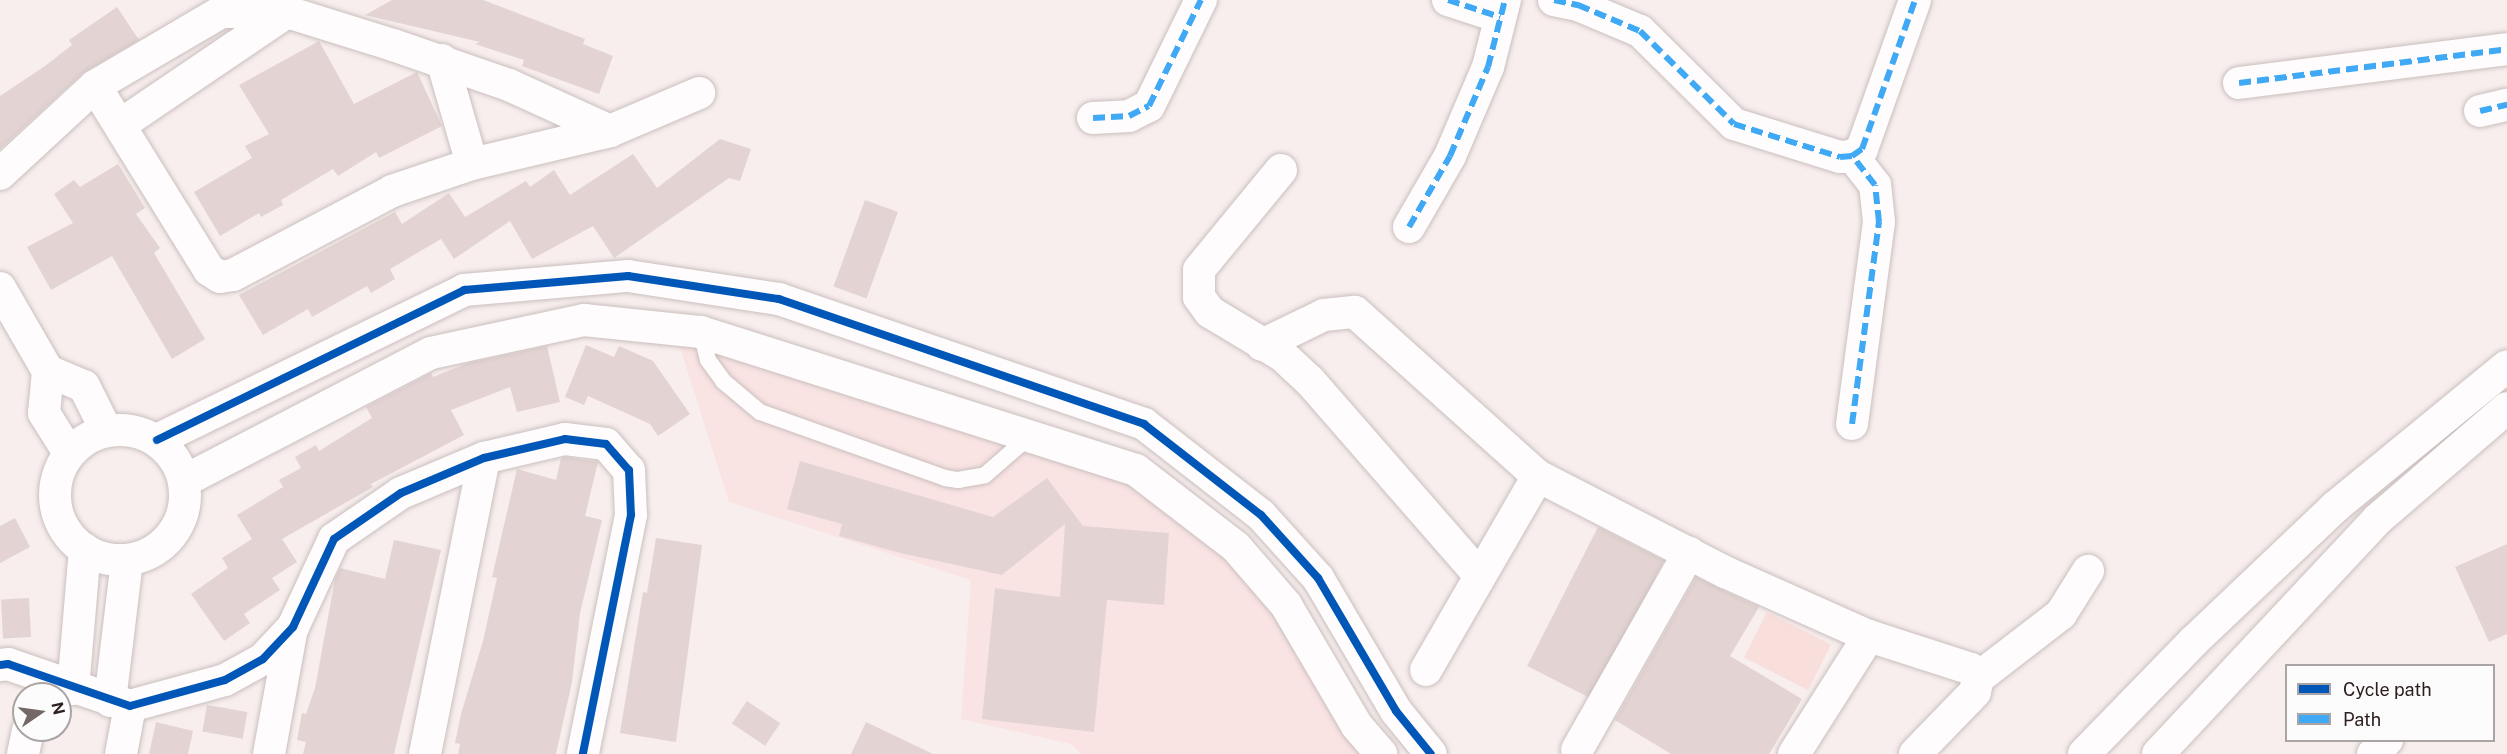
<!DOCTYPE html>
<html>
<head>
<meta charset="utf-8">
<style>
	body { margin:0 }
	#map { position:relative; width:2507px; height:754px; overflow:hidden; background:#f7eeed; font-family:"Public Sans",sans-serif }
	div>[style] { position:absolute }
	.built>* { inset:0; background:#f9e4e3 }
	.green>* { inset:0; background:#f8dfdc; transform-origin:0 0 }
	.building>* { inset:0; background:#e3d4d3; transform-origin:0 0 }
	.roads { filter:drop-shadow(0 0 2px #cabfbe) drop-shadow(0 0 2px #cabfbe) }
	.lane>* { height:16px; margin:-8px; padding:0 8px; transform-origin:8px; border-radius:8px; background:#fefcfc }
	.street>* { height:32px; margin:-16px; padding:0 16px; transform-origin:16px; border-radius:16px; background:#fefcfc }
	.street>.ring { margin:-16px; padding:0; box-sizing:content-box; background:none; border:32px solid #fefcfc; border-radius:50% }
	.quiet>* { height:6px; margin-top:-3px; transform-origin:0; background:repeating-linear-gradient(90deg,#3fa9f5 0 12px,transparent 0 18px) }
	.cycleway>* { height:8px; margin:-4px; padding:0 4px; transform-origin:4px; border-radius:4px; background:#0057b8 }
	span { translate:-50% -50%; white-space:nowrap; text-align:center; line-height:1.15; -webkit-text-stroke:6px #fcfcfc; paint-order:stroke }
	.legend { position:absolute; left:2285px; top:664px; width:210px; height:78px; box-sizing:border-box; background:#fcfcfc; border:2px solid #aaa4a4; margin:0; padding:8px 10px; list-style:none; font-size:18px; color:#2e201f }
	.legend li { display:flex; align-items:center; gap:12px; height:30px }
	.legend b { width:30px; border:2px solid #aaa4a4 }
	.north { position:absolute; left:12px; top:682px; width:60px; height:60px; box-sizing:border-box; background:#fcfcfc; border:2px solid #aaa4a4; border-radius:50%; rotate:77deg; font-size:16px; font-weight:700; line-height:24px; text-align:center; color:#2e201f }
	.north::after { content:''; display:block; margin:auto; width:21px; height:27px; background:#746867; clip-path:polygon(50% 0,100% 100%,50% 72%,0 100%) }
</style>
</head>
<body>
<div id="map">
	<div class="built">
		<i style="clip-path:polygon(678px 341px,1133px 473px,1251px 580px,1360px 754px,1081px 754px,1071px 744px,961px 719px,971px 580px,729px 502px)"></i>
	</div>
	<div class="green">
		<i style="left:1767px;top:612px;width:72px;height:51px;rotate:27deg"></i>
	</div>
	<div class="building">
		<i style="clip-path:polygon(392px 0,483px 0,585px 39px,583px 44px,613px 56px,599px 94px,522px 66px,524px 60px,475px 44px,480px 42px,365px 15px)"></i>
		<i style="clip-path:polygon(117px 7px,139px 40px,83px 73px,0 149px,0 96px,45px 66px,72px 45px,69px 40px)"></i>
		<i style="clip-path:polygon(319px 41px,354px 104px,417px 72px,442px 126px,379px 158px,376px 152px,338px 176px,333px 169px,281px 200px,283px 205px,261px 217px,259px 213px,220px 236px,194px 192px,252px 158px,245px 146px,269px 134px,239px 85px)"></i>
		<i style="clip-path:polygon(720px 139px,751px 149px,740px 181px,729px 178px,614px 258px,593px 226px,532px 259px,510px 221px,454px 259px,441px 239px,390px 269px,395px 279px,371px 293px,367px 286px,312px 317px,308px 309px,263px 335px,239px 295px,395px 212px,402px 224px,449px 193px,465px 217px,526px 181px,530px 187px,554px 170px,570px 195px,633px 154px,657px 188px)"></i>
		<i style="clip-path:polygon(118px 164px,145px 208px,136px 214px,160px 248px,154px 253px,205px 339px,172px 359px,112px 256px,51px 290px,27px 247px,73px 223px,54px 194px,74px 180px,80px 187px)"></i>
		<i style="left:865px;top:200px;width:35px;height:92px;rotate:20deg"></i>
		<i style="clip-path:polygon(586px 345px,614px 357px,619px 346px,653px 361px,690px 414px,658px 436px,650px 424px,588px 396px,584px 405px,565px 397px)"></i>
		<i style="clip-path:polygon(547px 346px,560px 402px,517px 412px,510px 387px,451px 410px,464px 435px,371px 484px,373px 487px,282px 539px,297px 562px,272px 578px,280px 590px,244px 614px,250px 623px,224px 641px,191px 594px,228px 568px,222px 558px,252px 539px,237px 515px,283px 487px,279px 480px,301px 468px,295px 457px,316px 445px,319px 451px,372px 418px,366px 407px,431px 373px,433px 377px,468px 363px)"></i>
		<i style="clip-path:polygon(566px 457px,598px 462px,585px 516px,602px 520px,580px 613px,572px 682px,556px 754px,458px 754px,460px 744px,455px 743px,461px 714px,483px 641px,497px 578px,492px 577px,517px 469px,556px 480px,561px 458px)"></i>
		<i style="clip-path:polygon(800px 461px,993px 517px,1047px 478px,1083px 526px,1169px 533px,1164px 605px,1107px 600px,1094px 732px,982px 719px,995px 588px,1060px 597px,1065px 524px,1002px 575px,900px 553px,839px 536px,842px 524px,787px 509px)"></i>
		<i style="clip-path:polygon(15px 518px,30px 547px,0 563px,0 526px)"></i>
		<i style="left:1598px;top:527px;width:74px;height:156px;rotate:27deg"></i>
		<i style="clip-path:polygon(656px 538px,702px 545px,676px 742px,620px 733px,643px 592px,647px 593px)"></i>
		<i style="clip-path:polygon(394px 540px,441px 550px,394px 754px,303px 754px,306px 742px,297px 740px,302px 713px,306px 714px,315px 688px,335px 579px,340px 568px,385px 579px)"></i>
		<i style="clip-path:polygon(2507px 544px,2507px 634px,2489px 642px,2455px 567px)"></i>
		<i style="clip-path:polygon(1696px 577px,1759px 607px,1730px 656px,1802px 699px,1769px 754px,1671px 754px,1615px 720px)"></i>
		<i style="left:29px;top:598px;width:39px;height:28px;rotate:87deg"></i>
		<i style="left:747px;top:701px;width:40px;height:27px;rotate:34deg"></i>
		<i style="left:207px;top:705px;width:41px;height:27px;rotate:10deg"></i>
		<i style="clip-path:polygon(156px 722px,193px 731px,188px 754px,149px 754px)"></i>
		<i style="clip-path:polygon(866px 722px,933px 754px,851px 754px)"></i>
	</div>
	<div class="roads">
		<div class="lane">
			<i style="left:701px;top:332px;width:29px;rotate:76deg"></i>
			<i style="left:708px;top:360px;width:26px;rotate:54deg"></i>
			<i style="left:723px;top:381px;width:48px;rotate:40deg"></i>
			<i style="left:760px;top:412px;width:196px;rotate:19.6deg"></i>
			<i style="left:945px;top:478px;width:13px;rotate:9deg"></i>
			<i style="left:958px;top:480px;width:27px;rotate:-10deg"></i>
			<i style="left:985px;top:475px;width:61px;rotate:-41deg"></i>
		</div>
		<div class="street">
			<i style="left:1448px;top:0;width:55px;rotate:18.1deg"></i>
			<i style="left:1554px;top:0;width:25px;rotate:12deg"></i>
			<i style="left:1578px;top:5px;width:67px;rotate:22.8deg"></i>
			<i style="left:1640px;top:31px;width:132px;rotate:44.7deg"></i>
			<i style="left:1734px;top:124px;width:111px;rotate:17.3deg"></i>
			<i style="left:1840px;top:157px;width:12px;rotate:-5deg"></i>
			<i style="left:1852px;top:156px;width:12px;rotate:-35deg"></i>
			<i style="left:1862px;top:149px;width:158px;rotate:-70.4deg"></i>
			<i style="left:442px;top:60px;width:108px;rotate:73.9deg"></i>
			<i style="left:2239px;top:83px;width:270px;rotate:-7.2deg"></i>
			<i style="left:95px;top:86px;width:216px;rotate:58.2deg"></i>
			<i style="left:209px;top:270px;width:13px;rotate:32deg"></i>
			<i style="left:220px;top:277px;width:13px;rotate:-9deg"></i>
			<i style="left:233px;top:275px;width:180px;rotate:-27.8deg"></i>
			<i style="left:392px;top:191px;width:84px;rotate:-18.6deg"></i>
			<i style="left:472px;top:164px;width:142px;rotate:-13.4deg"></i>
			<i style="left:610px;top:131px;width:97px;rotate:-23.1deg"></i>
			<i style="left:2480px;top:111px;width:28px;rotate:-13deg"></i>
			<i style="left:1093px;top:118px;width:36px;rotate:-3deg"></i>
			<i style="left:1129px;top:116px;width:22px;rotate:-27deg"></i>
			<i style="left:1149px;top:106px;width:118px;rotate:-63.9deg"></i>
			<i style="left:120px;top:125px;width:202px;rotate:-34.1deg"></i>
			<i style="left:1281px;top:170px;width:129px;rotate:129.4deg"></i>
			<i style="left:1199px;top:270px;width:27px;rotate:90deg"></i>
			<i style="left:1199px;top:297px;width:19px;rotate:54deg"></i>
			<i style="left:1210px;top:312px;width:85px;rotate:31.1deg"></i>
			<i style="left:1283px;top:356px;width:37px;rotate:43deg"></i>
			<i style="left:1310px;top:381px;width:257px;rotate:48.9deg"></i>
			<i style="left:0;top:174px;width:129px;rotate:-42.8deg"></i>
			<i style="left:95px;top:86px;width:146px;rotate:-30.4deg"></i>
			<i style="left:221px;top:12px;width:66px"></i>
			<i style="left:287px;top:12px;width:111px;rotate:17.3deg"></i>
			<i style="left:393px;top:45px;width:123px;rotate:19deg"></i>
			<i style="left:509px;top:85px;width:111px;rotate:24.5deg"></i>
			<i style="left:1409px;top:227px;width:82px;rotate:-60deg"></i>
			<i style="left:1450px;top:156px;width:97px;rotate:-66.9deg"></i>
			<i style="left:1488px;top:67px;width:69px;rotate:-75.8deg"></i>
			<i style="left:0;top:288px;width:96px;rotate:60deg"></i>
			<i style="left:48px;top:371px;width:42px;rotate:95.4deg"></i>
			<i style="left:44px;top:413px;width:47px;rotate:58deg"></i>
			<i style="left:1262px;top:345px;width:69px;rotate:-25.8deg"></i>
			<i style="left:1324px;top:315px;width:31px;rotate:-6deg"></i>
			<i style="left:1355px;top:312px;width:246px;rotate:41.9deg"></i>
			<i style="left:1538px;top:476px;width:210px;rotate:27.2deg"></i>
			<i style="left:1725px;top:572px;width:158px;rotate:24deg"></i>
			<i style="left:1869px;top:636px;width:107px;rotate:17.9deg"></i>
			<i style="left:1971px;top:669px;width:11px;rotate:52deg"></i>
			<i style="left:48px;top:371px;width:39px;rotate:23deg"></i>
			<i style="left:84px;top:386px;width:49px;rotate:63.4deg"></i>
			<i style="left:1852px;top:424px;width:204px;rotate:-82.4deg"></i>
			<i style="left:1879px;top:222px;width:37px;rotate:-96deg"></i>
			<i style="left:1875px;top:185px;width:37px;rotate:-128deg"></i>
			<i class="ring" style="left:55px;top:430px;width:98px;height:98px"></i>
			<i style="left:157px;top:440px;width:342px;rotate:-26deg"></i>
			<i style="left:464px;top:290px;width:165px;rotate:-4.9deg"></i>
			<i style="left:628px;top:276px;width:153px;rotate:8.7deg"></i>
			<i style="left:779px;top:299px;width:386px;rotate:18.9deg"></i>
			<i style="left:1144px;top:424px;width:148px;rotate:37.9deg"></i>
			<i style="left:1261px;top:515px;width:85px;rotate:47.9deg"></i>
			<i style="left:1318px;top:578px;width:154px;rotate:59.6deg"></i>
			<i style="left:1396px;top:711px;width:55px;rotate:50.9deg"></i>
			<i style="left:184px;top:481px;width:278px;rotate:-27.4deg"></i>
			<i style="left:431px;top:353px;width:157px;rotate:-12.2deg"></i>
			<i style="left:584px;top:320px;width:118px;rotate:5.9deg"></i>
			<i style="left:701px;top:332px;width:456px;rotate:17.6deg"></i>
			<i style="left:1136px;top:470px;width:126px;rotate:37.6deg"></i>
			<i style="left:1236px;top:547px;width:77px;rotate:49.2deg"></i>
			<i style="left:1286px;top:605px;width:140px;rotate:59.6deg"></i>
			<i style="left:1357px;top:726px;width:37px;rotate:49deg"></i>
			<i style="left:0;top:665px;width:8px;rotate:-7deg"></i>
			<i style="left:8px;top:664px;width:129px;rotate:19deg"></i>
			<i style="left:130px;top:706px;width:98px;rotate:-15.3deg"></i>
			<i style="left:225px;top:680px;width:43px;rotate:-28.9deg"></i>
			<i style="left:263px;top:659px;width:44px;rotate:-46.8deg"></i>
			<i style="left:293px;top:627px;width:97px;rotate:-65deg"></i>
			<i style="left:334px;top:539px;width:81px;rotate:-34.5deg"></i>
			<i style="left:401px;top:493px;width:90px;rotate:-22.9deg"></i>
			<i style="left:484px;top:458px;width:83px;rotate:-13.2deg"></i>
			<i style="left:565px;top:439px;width:41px;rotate:7deg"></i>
			<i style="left:606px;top:444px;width:35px;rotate:49deg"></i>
			<i style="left:629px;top:470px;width:45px;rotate:87.5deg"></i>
			<i style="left:631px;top:515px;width:244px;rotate:101.4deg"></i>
			<i style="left:1426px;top:670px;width:224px;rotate:-60deg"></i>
			<i style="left:73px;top:689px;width:140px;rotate:-85.1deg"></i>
			<i style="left:110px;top:701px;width:142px;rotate:-83.1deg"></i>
			<i style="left:1577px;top:750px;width:227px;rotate:-60.4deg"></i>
			<i style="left:23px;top:754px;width:25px;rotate:-78deg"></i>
			<i style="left:121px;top:754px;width:49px;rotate:-79.4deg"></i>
			<i style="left:269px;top:754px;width:128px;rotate:-79.7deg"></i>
			<i style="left:425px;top:754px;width:302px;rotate:-78.7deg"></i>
			<i style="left:1794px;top:754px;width:140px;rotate:-57.6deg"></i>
			<i style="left:1915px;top:754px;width:86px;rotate:-45.9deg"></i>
			<i style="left:1975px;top:692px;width:14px;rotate:-78deg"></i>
			<i style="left:1978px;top:678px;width:105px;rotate:-37.6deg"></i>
			<i style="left:2061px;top:614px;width:51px;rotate:-57.9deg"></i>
			<i style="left:2084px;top:754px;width:159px;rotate:-45.8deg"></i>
			<i style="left:2195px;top:640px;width:193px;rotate:-43.5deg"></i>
			<i style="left:2335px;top:507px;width:222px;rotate:-39.3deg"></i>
			<i style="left:2158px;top:754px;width:322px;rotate:-46.9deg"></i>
			<i style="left:2378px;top:519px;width:170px;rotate:-40.7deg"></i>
			<i style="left:2373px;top:754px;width:20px;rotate:-45deg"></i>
		</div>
	</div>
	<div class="quiet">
		<i style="left:1448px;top:0;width:55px;rotate:18.1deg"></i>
		<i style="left:1554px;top:0;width:25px;rotate:12deg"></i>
		<i style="left:1578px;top:5px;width:67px;rotate:22.8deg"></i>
		<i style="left:1640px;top:31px;width:132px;rotate:44.7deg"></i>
		<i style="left:1734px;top:124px;width:111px;rotate:17.3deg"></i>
		<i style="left:1840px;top:157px;width:12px;rotate:-5deg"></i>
		<i style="left:1852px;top:156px;width:12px;rotate:-35deg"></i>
		<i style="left:1862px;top:149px;width:158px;rotate:-70.4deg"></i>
		<i style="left:2239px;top:83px;width:270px;rotate:-7.2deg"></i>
		<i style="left:2480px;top:111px;width:28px;rotate:-13deg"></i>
		<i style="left:1093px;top:118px;width:36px;rotate:-3deg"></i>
		<i style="left:1129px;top:116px;width:22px;rotate:-27deg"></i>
		<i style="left:1149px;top:106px;width:118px;rotate:-63.9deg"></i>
		<i style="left:1409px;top:227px;width:82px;rotate:-60deg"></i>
		<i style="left:1450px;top:156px;width:97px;rotate:-66.9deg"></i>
		<i style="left:1488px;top:67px;width:69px;rotate:-75.8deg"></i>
		<i style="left:1852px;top:424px;width:204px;rotate:-82.4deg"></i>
		<i style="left:1879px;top:222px;width:37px;rotate:-96deg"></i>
		<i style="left:1875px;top:185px;width:37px;rotate:-128deg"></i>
	</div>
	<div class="cycleway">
		<i style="left:157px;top:440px;width:342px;rotate:-26deg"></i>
		<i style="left:464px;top:290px;width:165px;rotate:-4.9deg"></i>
		<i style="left:628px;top:276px;width:153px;rotate:8.7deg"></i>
		<i style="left:779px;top:299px;width:386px;rotate:18.9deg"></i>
		<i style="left:1144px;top:424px;width:148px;rotate:37.9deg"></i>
		<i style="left:1261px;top:515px;width:85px;rotate:47.9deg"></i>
		<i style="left:1318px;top:578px;width:154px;rotate:59.6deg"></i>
		<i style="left:1396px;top:711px;width:55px;rotate:50.9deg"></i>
		<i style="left:0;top:665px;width:8px;rotate:-7deg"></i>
		<i style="left:8px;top:664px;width:129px;rotate:19deg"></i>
		<i style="left:130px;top:706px;width:98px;rotate:-15.3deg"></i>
		<i style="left:225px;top:680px;width:43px;rotate:-28.9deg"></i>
		<i style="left:263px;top:659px;width:44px;rotate:-46.8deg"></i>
		<i style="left:293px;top:627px;width:97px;rotate:-65deg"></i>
		<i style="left:334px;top:539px;width:81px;rotate:-34.5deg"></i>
		<i style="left:401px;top:493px;width:90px;rotate:-22.9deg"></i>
		<i style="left:484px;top:458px;width:83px;rotate:-13.2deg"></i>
		<i style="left:565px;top:439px;width:41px;rotate:7deg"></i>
		<i style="left:606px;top:444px;width:35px;rotate:49deg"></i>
		<i style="left:629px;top:470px;width:45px;rotate:87.5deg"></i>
		<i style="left:631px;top:515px;width:244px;rotate:101.4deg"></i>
	</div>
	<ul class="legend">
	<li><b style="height:8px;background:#0057b8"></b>Cycle path</li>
	<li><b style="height:8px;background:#3fa9f5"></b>Path</li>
	</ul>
	<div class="north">N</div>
</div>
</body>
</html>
